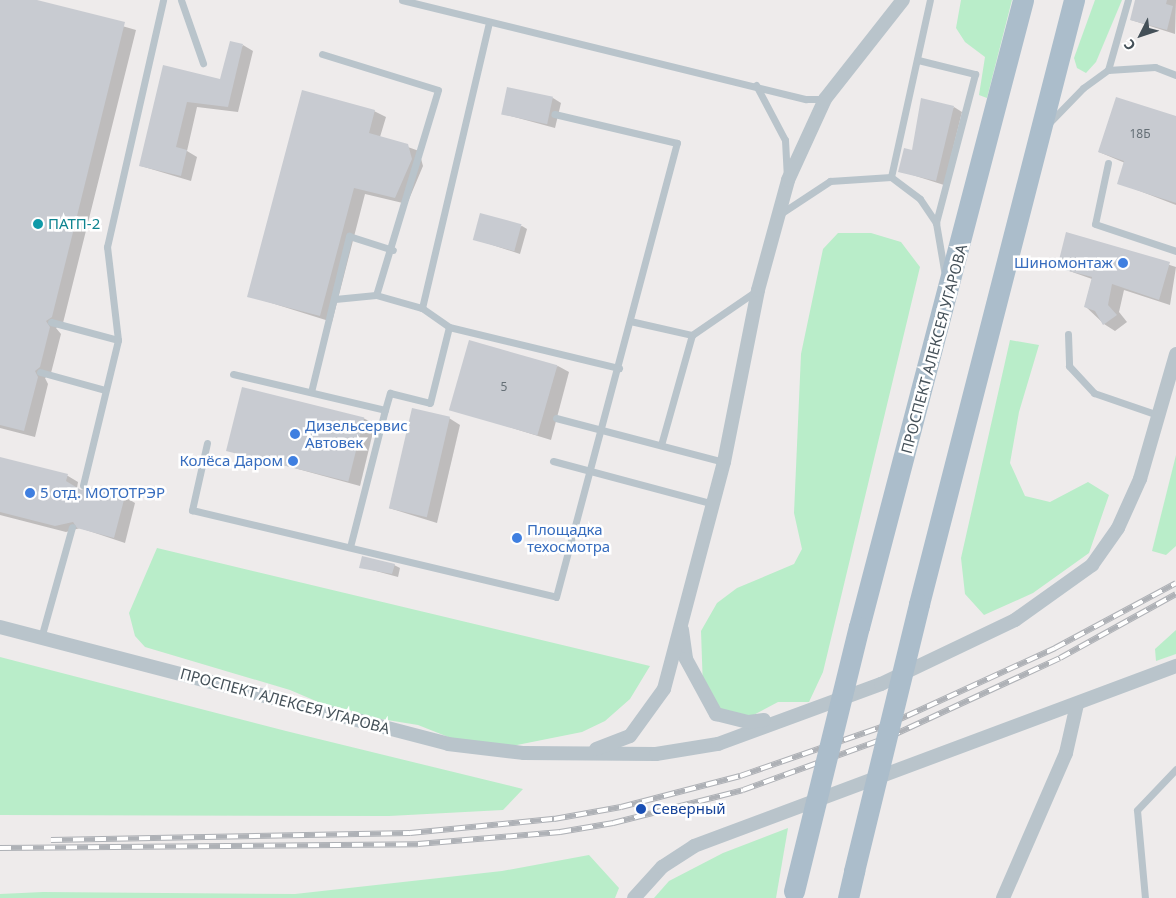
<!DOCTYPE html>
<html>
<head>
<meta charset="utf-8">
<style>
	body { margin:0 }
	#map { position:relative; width:1176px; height:898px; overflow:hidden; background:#eeebeb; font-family:"Noto Sans",sans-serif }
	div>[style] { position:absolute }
	.green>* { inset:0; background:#b9edc9 }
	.shadow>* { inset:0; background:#0003 }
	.building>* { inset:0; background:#c8cbd1; transform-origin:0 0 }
	.lane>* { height:7px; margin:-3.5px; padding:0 3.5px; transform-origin:3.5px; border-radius:3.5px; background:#b9c4cb }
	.street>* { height:14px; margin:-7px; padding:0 7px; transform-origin:7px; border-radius:7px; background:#b9c4cb }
	.primary>* { height:21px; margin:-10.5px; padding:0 10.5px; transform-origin:10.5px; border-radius:10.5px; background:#abbdcb }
	.rail>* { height:5.5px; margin-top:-2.75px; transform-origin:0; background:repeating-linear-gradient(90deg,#fff 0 11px,#aeb1b6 0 22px); box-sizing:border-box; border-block:1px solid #aeb1b6 }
	.primary-bridge>* { height:21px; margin:-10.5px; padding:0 10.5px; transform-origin:10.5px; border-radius:10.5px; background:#abbdcb }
	.dots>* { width:14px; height:14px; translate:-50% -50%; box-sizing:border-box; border:2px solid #fff; border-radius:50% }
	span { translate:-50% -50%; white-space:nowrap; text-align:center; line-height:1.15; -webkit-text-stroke:5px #fff; paint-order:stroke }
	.number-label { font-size:12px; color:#656f76 }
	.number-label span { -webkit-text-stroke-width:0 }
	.culture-label { font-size:15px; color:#0d838f }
	.left { translate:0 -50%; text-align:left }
	.shop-label { font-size:15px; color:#366cbe }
	.right { translate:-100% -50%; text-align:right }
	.street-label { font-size:15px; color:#445058 }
	.transit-label { font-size:15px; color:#164399 }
	.north { position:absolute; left:1116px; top:10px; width:50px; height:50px; -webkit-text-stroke:4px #fff; paint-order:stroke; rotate:229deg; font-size:14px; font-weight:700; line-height:20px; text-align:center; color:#445058 }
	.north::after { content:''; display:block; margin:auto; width:18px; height:22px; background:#445058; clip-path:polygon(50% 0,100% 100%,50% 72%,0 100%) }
</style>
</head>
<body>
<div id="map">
	<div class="green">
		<i style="clip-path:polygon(961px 0,1012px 0,987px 98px,979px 95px,985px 57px,965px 42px,956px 28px)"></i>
		<i style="clip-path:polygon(1095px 0,1122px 0,1096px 62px,1086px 73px,1077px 68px,1074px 58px)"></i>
		<i style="clip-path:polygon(838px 233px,871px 233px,901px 242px,920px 267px,823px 672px,809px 702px,778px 702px,742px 721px,719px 708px,703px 689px,701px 631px,717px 603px,737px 588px,794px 564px,802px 549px,794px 513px,801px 354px,823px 249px)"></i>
		<i style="clip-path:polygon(1010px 340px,1039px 345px,1019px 412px,1010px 463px,1025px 496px,1050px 502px,1088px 482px,1109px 495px,1089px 553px,1033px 593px,984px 615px,965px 594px,961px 558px)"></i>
		<i style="clip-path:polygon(1176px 455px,1176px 546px,1166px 555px,1152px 551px)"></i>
		<i style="clip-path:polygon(157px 548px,650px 666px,630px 699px,605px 721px,582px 732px,512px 746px,476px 748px,418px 725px,344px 713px,290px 690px,145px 647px,135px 636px,129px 613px)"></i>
		<i style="clip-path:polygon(1176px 630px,1176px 654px,1156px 661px,1155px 649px)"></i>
		<i style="clip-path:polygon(0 657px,286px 731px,523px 789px,503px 810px,389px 816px,0 815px)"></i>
		<i style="clip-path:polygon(788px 828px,776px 898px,654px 898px,669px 881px,723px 853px)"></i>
		<i style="clip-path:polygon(589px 855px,619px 888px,615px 898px,0 898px,0 894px,43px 892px,295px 894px,502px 871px)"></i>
	</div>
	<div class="shadow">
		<i style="clip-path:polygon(0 0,32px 0,136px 30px,63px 323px,56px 328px,61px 334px,51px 373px,45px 378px,48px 384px,35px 437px,0 428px)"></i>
		<i style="clip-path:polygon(1136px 0,1176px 0,1175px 34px,1131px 20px)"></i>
		<i style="clip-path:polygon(243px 45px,253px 51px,238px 112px,197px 107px,187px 151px,197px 157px,191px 181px,141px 166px,164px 67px,221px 80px)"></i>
		<i style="clip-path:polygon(553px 98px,561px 103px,555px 128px,503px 114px)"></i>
		<i style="clip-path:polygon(954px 107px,962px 112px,944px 185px,900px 171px)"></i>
		<i style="clip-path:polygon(374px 111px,386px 117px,380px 137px,419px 151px,423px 166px,407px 204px,365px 194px,332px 322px,249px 296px)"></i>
		<i style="clip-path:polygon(1176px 118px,1176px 205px,1119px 183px,1125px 163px,1099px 152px)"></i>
		<i style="clip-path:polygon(522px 226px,527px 229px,520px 254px,474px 239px)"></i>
		<i style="clip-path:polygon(1067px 233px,1176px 267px,1170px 305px,1124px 290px,1119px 312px,1127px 322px,1115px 331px,1104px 324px,1085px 306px,1092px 279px,1058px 267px)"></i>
		<i style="clip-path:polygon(558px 366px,569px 372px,551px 440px,451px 409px)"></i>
		<i style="clip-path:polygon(363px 418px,375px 424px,360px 486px,228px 450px)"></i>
		<i style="clip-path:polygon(449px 418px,460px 425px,437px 523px,389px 508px)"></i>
		<i style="clip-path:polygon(0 458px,68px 476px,78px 482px,77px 488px,82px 491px,125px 497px,135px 503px,125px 543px,80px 528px,66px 532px,0 515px)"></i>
		<i style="clip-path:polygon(394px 565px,400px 568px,398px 577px,361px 567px)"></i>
	</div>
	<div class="building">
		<i style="clip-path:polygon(0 0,37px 0,125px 22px,52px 317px,46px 321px,50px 327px,40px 367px,35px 371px,38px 377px,24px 431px,0 425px)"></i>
		<i style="clip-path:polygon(1135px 0,1167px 0,1166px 4px,1173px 6px,1167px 30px,1130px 20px)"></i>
		<i style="clip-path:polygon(230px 41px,243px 44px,228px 107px,187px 102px,176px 147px,187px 150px,181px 176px,139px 166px,163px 65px,220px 79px)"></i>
		<i style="left:507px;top:87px;width:47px;height:28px;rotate:12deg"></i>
		<i style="clip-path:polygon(302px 90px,375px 110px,369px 133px,408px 144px,412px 159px,395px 198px,354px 188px,320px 316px,247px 297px)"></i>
		<i style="clip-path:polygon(1116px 97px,1176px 116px,1176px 203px,1117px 184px,1124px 161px,1098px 152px)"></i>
		<i style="clip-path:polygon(921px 98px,954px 106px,936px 181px,898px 172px,904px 148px,912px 150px)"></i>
		<i style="left:480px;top:213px;width:43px;height:28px;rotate:15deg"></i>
		<i style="clip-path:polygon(1066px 232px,1170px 262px,1159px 300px,1112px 284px,1108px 305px,1117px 315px,1103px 325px,1095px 311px,1084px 307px,1092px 277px,1057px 268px)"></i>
		<i style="left:469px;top:340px;width:92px;height:73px;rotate:16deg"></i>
		<i style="left:242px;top:387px;width:126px;height:66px;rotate:14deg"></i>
		<i style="left:412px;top:408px;width:39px;height:103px;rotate:13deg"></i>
		<i style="clip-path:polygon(0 457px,68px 474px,66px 481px,81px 490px,88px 487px,125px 496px,114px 538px,77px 528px,73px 522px,55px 526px,0 512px)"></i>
		<i style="clip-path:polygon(362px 556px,395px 564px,392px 574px,359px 568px)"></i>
	</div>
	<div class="lane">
		<i style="left:181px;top:0;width:67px;rotate:70.8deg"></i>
		<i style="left:402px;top:0;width:416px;rotate:13.8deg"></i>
		<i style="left:806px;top:99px;width:19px"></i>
		<i style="left:322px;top:54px;width:121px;rotate:17.2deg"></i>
		<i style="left:438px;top:90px;width:214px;rotate:106.8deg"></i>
		<i style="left:918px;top:60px;width:59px;rotate:13.8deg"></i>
		<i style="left:975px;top:74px;width:154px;rotate:104.7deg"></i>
		<i style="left:1108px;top:70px;width:73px;rotate:-74.1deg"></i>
		<i style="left:756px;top:85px;width:62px;rotate:62.2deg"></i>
		<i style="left:785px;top:140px;width:34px;rotate:87deg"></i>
		<i style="left:1049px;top:123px;width:49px;rotate:-45.8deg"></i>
		<i style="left:1083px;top:88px;width:31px;rotate:-36deg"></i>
		<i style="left:1108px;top:70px;width:47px;rotate:-3.7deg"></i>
		<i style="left:1155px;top:67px;width:22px;rotate:21deg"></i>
		<i style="left:1108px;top:163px;width:62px;rotate:102deg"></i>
		<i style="left:1095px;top:224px;width:85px;rotate:18.4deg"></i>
		<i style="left:891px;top:177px;width:181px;rotate:-77.6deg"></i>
		<i style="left:780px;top:214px;width:60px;rotate:-33.4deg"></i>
		<i style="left:830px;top:181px;width:61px;rotate:-3.8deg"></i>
		<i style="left:891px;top:177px;width:36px;rotate:37deg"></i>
		<i style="left:920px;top:199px;width:29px;rotate:56deg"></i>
		<i style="left:936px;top:223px;width:48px;rotate:80.3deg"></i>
		<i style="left:335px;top:299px;width:41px;rotate:-5.6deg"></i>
		<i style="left:376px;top:295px;width:48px;rotate:15.8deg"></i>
		<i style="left:422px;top:308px;width:33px;rotate:35deg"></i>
		<i style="left:449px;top:327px;width:175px;rotate:13.6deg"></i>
		<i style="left:422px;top:308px;width:293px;rotate:-76.8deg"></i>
		<i style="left:630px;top:321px;width:64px;rotate:12.7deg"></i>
		<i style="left:51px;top:322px;width:69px;rotate:15deg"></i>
		<i style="left:1068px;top:334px;width:32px;rotate:88deg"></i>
		<i style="left:1069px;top:366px;width:37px;rotate:47deg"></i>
		<i style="left:1094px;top:393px;width:68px;rotate:19deg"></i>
		<i style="left:40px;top:372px;width:67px;rotate:15.5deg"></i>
		<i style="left:233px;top:374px;width:156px;rotate:13.3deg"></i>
		<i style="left:385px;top:410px;width:18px;rotate:-74deg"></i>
		<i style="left:390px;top:393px;width:41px;rotate:14deg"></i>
		<i style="left:430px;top:403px;width:78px;rotate:-76deg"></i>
		<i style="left:311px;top:392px;width:161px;rotate:-76.3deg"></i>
		<i style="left:349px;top:236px;width:46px;rotate:17.7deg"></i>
		<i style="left:556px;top:418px;width:174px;rotate:14.7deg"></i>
		<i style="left:207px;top:443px;width:69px;rotate:102.6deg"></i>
		<i style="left:192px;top:510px;width:374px;rotate:13.4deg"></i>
		<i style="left:556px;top:597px;width:470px;rotate:-75.1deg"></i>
		<i style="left:677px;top:143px;width:126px;rotate:-166.7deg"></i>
		<i style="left:661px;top:445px;width:114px;rotate:-74.3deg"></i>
		<i style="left:692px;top:335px;width:78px;rotate:-34.5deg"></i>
		<i style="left:553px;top:461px;width:166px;rotate:15deg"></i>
		<i style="left:83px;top:485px;width:149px;rotate:-76.4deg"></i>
		<i style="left:118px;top:340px;width:94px;rotate:-96.7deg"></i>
		<i style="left:107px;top:247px;width:253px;rotate:-77.2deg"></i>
		<i style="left:350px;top:547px;width:141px;rotate:-75.7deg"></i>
		<i style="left:41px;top:638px;width:115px;rotate:-74.4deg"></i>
		<i style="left:1145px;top:898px;width:88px;rotate:-95.2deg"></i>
		<i style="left:1137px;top:810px;width:57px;rotate:-46.4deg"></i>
	</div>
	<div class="street">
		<i style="left:0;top:627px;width:463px;rotate:14.6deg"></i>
		<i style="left:448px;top:744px;width:77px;rotate:6.8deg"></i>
		<i style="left:524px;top:753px;width:132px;rotate:0.4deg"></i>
		<i style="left:656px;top:754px;width:63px;rotate:-9.2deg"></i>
		<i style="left:718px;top:744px;width:174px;rotate:-20.2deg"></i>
		<i style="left:881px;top:684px;width:148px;rotate:-25.5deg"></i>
		<i style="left:1015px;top:620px;width:95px;rotate:-35.5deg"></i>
		<i style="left:1092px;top:565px;width:45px;rotate:-54.9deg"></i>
		<i style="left:1118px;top:528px;width:54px;rotate:-65.8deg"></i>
		<i style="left:1140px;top:479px;width:130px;rotate:-73.9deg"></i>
		<i style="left:682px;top:630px;width:29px;rotate:82deg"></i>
		<i style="left:686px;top:659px;width:63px;rotate:61.4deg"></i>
		<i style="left:716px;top:714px;width:34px;rotate:14deg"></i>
		<i style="left:749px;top:722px;width:15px;rotate:-8deg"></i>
		<i style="left:596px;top:749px;width:36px;rotate:-21deg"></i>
		<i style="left:630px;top:736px;width:58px;rotate:-54.1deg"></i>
		<i style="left:664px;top:689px;width:235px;rotate:-75.2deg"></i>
		<i style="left:724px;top:462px;width:175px;rotate:-78.8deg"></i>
		<i style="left:758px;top:290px;width:114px;rotate:-74.7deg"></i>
		<i style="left:788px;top:180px;width:89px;rotate:-65.4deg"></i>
		<i style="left:825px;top:99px;width:126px;rotate:-51.8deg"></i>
		<i style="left:634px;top:898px;width:42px;rotate:-47.9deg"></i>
		<i style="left:662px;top:867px;width:38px;rotate:-33deg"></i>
		<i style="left:694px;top:846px;width:515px;rotate:-20.48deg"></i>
		<i style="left:1003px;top:898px;width:158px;rotate:-66.5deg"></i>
		<i style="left:1066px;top:753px;width:50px;rotate:-77.3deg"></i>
	</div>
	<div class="primary">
		<i style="left:919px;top:604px;width:624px;rotate:-75.61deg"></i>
		<i style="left:859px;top:627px;width:648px;rotate:-75.34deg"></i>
		<i style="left:848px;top:898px;width:28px;rotate:-77deg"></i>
	</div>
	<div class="rail">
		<i style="left:51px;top:840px;width:359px;rotate:-1.1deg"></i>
		<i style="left:410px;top:833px;width:145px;rotate:-5.6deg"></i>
		<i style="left:554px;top:819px;width:68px;rotate:-10.2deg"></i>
		<i style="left:621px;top:807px;width:123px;rotate:-14.6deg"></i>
		<i style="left:740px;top:776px;width:156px;rotate:-19.1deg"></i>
		<i style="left:887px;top:725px;width:185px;rotate:-24.6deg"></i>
		<i style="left:1055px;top:648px;width:137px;rotate:-28.2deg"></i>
		<i style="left:0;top:848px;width:418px;rotate:-0.5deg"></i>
		<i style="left:418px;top:844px;width:143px;rotate:-4.8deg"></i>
		<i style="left:560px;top:832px;width:54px;rotate:-9.6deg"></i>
		<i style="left:613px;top:823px;width:134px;rotate:-14.2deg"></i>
		<i style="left:743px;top:790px;width:155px;rotate:-20deg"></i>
		<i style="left:889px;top:737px;width:188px;rotate:-24.8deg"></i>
		<i style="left:1060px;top:658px;width:132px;rotate:-28.9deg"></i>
	</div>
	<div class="primary-bridge">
		<i style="left:854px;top:871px;width:275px;rotate:-76.3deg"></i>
		<i style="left:794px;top:891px;width:272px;rotate:-76.2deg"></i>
	</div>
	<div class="dots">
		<i style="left:38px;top:224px;background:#0f9aa8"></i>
		<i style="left:1123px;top:263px;background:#3f7fe0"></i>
		<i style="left:295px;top:434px;background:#3f7fe0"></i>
		<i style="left:293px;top:461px;background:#3f7fe0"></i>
		<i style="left:30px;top:493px;background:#3f7fe0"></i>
		<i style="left:517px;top:538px;background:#3f7fe0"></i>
		<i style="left:641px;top:809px;background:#1a4fb4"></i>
	</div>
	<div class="number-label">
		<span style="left:1140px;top:134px">18Б</span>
		<span style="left:504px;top:387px">5</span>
	</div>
	<div class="culture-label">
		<span class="left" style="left:48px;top:224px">ПАТП-2</span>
	</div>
	<div class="shop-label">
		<span class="right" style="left:1113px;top:263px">Шиномонтаж</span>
		<span class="left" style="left:305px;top:434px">Дизельсервис<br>Автовек</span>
		<span class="right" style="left:283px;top:461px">Колёса Даром</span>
		<span class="left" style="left:40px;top:493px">5 отд. МОТОТРЭР</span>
		<span class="left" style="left:527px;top:538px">Площадка<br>техосмотра</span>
	</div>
	<div class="street-label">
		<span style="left:934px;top:349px;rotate:-75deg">ПРОСПЕКТ АЛЕКСЕЯ УГАРОВА</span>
		<span style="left:285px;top:701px;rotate:15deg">ПРОСПЕКТ АЛЕКСЕЯ УГАРОВА</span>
	</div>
	<div class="transit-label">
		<span class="left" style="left:652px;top:809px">Северный</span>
	</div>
	<div class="north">С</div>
</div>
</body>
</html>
